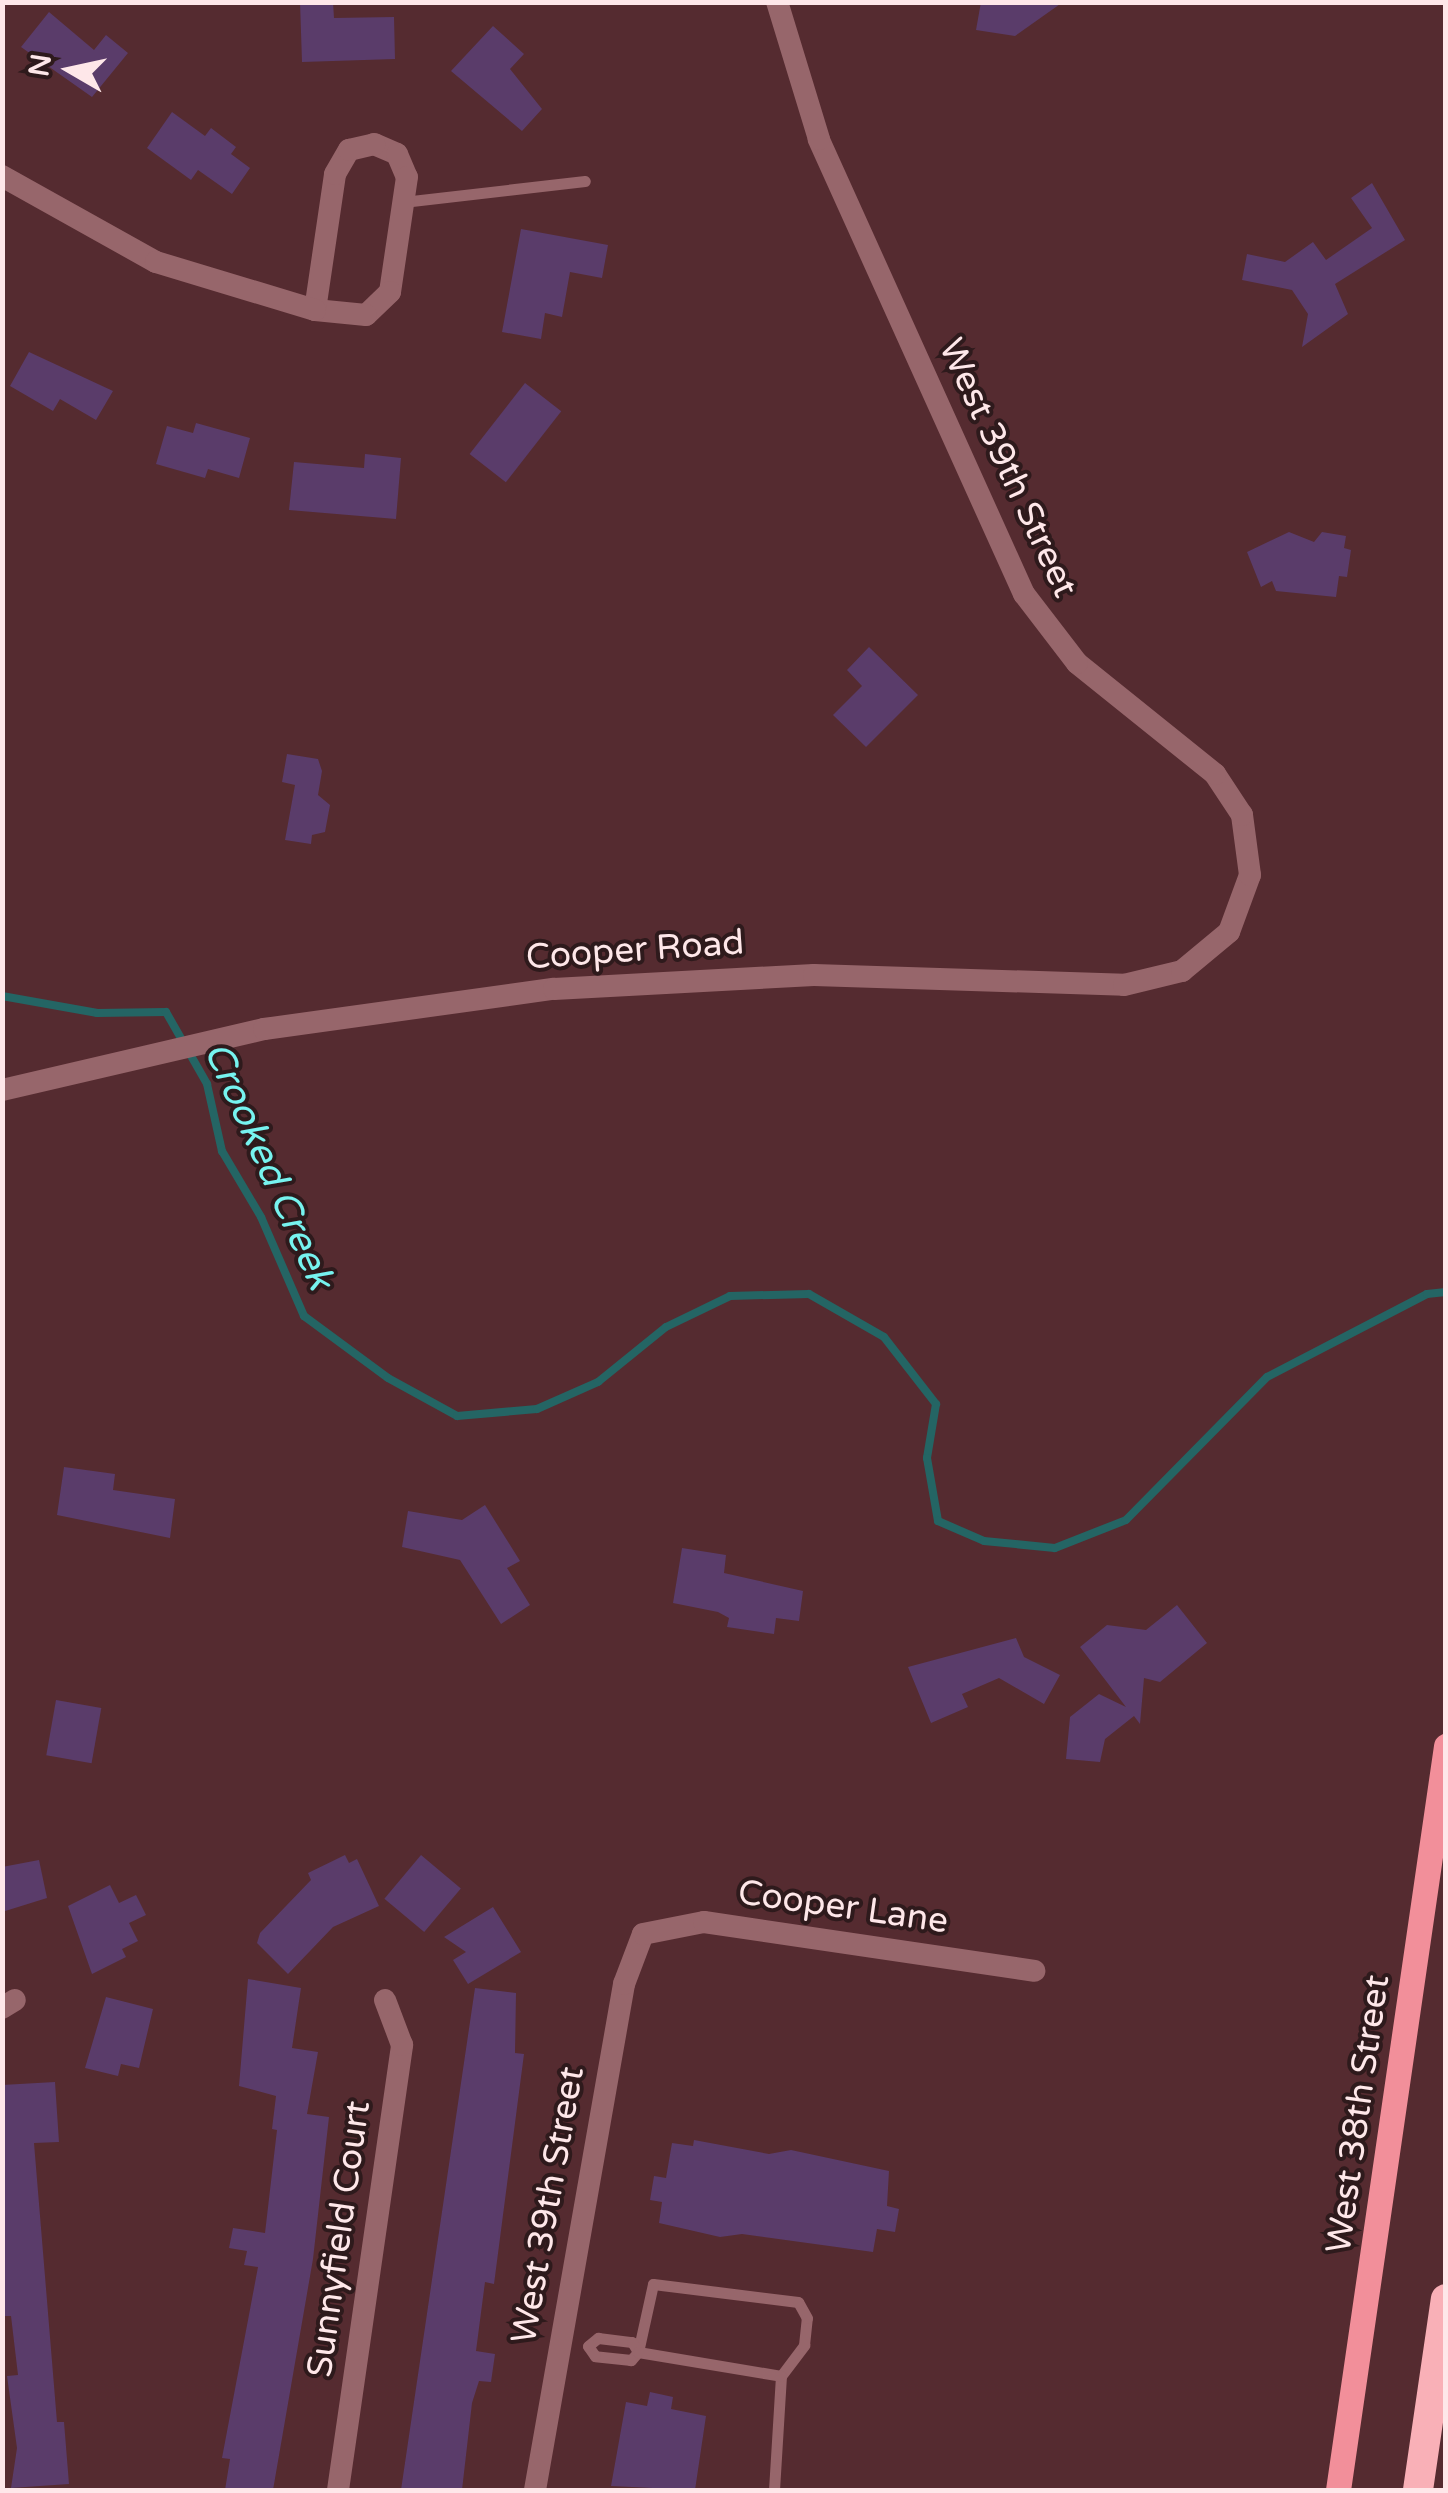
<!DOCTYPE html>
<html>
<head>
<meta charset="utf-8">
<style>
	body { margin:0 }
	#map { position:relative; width:1448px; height:2493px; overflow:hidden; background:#552b30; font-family:"Varela Round",sans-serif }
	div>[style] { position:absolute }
	.stream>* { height:8px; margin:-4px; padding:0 4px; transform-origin:4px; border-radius:4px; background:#246564 }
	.building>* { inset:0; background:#5a3c6a; transform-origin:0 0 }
	.lane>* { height:11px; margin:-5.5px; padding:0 5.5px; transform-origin:5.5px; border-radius:5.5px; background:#97666b }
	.street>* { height:22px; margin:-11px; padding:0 11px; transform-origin:11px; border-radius:11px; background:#97666b }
	.primary>* { height:25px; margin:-12.5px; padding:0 12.5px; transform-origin:12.5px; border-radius:12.5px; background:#f28f9a }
	.highway>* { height:30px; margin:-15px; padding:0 15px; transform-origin:15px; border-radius:15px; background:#f9b0b7 }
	span { translate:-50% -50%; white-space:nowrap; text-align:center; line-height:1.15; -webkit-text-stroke:8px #2e1a1c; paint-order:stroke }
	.street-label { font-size:35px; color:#fee7e9 }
	.water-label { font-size:38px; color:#76f3ef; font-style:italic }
	.frame { position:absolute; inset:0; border:5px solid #fee7e9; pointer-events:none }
	.north { position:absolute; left:20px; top:20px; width:100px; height:100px; -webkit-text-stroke:8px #2e1a1c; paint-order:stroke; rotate:279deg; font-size:28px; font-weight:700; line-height:40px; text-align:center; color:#fee7e9 }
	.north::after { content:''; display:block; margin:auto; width:35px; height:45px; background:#fee7e9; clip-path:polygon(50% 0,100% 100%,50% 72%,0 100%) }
</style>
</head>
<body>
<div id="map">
	<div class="stream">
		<i style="left:2px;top:996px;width:97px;rotate:10.1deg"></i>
		<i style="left:97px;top:1013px;width:69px;rotate:-0.8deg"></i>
		<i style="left:166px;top:1012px;width:83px;rotate:60.3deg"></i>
		<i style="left:207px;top:1084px;width:69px;rotate:77.4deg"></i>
		<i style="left:222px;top:1151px;width:77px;rotate:59.4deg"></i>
		<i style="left:261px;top:1217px;width:108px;rotate:66.5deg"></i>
		<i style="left:304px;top:1316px;width:104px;rotate:36.4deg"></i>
		<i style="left:388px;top:1378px;width:79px;rotate:28.8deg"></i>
		<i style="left:457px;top:1416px;width:80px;rotate:-5deg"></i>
		<i style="left:537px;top:1409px;width:67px;rotate:-23.9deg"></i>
		<i style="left:598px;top:1382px;width:87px;rotate:-39deg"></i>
		<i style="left:666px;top:1327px;width:71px;rotate:-25.8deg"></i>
		<i style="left:730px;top:1296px;width:79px;rotate:-1.5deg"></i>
		<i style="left:809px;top:1294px;width:86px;rotate:29.8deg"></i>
		<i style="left:884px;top:1337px;width:85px;rotate:52.2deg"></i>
		<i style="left:936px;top:1404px;width:55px;rotate:99.5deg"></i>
		<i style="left:927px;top:1458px;width:64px;rotate:80.1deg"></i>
		<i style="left:938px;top:1521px;width:50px;rotate:23.5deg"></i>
		<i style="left:984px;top:1541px;width:71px;rotate:5.6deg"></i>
		<i style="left:1055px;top:1548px;width:76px;rotate:-21.5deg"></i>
		<i style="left:1126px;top:1520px;width:201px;rotate:-45.4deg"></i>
		<i style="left:1267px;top:1377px;width:180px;rotate:-27.4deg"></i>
		<i style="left:1427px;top:1294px;width:19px;rotate:-6deg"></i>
	</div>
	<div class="building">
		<i style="clip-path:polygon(300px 2px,333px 2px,334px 18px,394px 17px,395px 59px,302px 62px)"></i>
		<i style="clip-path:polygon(981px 2px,1063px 2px,1015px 36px,976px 30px)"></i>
		<i style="clip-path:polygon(49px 12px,94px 50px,106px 35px,128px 53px,92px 97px,21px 47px)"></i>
		<i style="clip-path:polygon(493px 26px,524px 54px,510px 69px,542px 109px,522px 131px,451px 71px)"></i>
		<i style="clip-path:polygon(172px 112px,205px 136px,211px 128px,236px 147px,231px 154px,250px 168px,232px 194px,198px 170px,191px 180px,147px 148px)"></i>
		<i style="clip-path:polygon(1372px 183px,1405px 240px,1335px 284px,1348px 314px,1302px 347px,1308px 314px,1292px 290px,1242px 280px,1247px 254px,1285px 262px,1313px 242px,1326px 260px,1372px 228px,1351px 198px)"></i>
		<i style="clip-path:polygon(521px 229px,608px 245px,602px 278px,570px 272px,562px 317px,545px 313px,541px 339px,502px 332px)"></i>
		<i style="clip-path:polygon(29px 352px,113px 391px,96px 420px,60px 399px,53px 411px,10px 386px)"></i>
		<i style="left:525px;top:383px;width:46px;height:90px;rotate:38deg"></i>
		<i style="clip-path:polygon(196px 423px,250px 438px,239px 478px,208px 469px,205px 478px,156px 464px,167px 426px,193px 433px)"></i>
		<i style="clip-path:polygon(365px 454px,401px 458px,396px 519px,289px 510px,294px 462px,364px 468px)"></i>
		<i style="clip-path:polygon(1289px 532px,1314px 542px,1322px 532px,1346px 536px,1344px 548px,1351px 550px,1347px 577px,1339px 576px,1336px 597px,1276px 591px,1272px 581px,1261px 587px,1247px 552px)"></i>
		<i style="clip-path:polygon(869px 647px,918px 695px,866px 747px,833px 715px,862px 686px,847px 670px)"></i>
		<i style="clip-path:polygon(287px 754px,318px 759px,322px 771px,318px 795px,330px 805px,325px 832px,312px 835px,311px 844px,285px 840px,295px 785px,282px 782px)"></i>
		<i style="clip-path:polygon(64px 1467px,115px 1474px,113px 1490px,175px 1499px,170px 1538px,57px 1515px)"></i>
		<i style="clip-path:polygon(485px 1505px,520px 1561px,507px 1568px,530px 1605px,501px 1624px,460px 1560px,402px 1547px,408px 1511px,462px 1520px)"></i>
		<i style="clip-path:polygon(682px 1548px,726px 1555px,724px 1573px,803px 1591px,799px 1621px,776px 1618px,774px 1634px,727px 1627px,729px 1618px,718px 1612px,673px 1603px)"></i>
		<i style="clip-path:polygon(1177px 1605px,1207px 1643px,1160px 1682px,1144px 1678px,1140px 1724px,1134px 1716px,1105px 1739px,1100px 1762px,1066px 1759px,1070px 1717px,1099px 1694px,1126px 1707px,1080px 1647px,1107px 1625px,1146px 1630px)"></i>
		<i style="clip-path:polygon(1016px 1638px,1024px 1657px,1060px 1675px,1044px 1704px,999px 1678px,962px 1694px,968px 1707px,931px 1723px,908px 1667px)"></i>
		<i style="left:56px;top:1700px;width:46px;height:56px;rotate:10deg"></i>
		<i style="clip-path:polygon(345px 1855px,349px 1863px,357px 1859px,379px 1906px,333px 1927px,288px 1974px,257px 1943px,260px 1933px,311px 1880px,308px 1873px)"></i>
		<i style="left:421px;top:1855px;width:52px;height:57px;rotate:40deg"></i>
		<i style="clip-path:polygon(39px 1860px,47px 1898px,2px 1912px,2px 1867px)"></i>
		<i style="clip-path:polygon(110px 1885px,119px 1903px,136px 1895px,146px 1915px,129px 1923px,138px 1941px,122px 1949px,126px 1957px,92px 1974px,68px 1906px)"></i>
		<i style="clip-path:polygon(493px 1907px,521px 1952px,468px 1984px,453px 1960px,466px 1952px,444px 1937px)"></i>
		<i style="clip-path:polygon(248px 1979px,301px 1988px,292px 2048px,318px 2052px,307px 2114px,329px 2117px,313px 2259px,273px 2490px,225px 2490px,230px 2459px,222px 2458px,258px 2267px,244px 2265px,247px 2251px,229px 2248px,233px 2228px,265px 2233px,277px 2130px,272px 2129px,276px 2096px,239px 2086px)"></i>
		<i style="clip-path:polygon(475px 1988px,516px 1993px,515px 2053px,524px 2054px,494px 2284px,485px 2282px,476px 2351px,495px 2354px,491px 2382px,479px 2381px,472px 2403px,462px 2490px,401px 2490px)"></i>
		<i style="clip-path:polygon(106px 1997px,153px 2009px,139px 2068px,121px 2064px,118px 2076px,85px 2068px)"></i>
		<i style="clip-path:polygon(55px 2082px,59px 2142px,34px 2143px,57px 2422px,64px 2422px,69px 2484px,11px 2488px,17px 2448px,7px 2376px,18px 2375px,11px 2316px,2px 2316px,2px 2085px)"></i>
		<i style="clip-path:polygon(694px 2140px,769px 2154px,791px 2150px,889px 2171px,887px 2206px,899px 2209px,895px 2232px,877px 2229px,873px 2252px,742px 2234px,720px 2237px,659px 2223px,662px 2202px,650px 2200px,654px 2176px,666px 2178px,672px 2143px,693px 2146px)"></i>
		<i style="clip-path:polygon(650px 2392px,673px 2397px,671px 2409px,706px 2416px,695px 2490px,611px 2486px,626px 2402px,647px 2406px)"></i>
	</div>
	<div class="lane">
		<i style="left:403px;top:202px;width:183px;rotate:-6.6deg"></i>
		<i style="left:774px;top:2490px;width:114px;rotate:-86.5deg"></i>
		<i style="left:781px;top:2376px;width:39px;rotate:-53deg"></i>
		<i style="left:804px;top:2345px;width:27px;rotate:-84deg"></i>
		<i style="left:807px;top:2318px;width:18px;rotate:-119deg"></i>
		<i style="left:798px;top:2302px;width:146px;rotate:-172.9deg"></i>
		<i style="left:653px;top:2284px;width:70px;rotate:102.4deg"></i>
		<i style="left:638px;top:2352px;width:11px;rotate:131deg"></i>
		<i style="left:631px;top:2360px;width:36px;rotate:-174deg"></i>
		<i style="left:595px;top:2356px;width:12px;rotate:-125deg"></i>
		<i style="left:588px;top:2346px;width:13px;rotate:-39deg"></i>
		<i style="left:598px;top:2338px;width:34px;rotate:7deg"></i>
		<i style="left:632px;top:2342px;width:12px;rotate:59deg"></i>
		<i style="left:638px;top:2352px;width:145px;rotate:9.5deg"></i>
	</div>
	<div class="street">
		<i style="left:374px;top:144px;width:25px;rotate:23deg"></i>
		<i style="left:397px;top:154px;width:25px;rotate:67deg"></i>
		<i style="left:407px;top:177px;width:116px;rotate:98.4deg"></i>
		<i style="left:390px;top:292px;width:33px;rotate:136deg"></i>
		<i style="left:366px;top:315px;width:51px;rotate:-174.4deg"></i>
		<i style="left:315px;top:310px;width:137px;rotate:-81.6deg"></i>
		<i style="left:335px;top:174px;width:28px;rotate:-60deg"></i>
		<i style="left:349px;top:150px;width:26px;rotate:-13deg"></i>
		<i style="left:2px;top:176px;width:176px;rotate:29.2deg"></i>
		<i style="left:156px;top:262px;width:166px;rotate:16.8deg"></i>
		<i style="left:2px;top:1090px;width:269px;rotate:-13.1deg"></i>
		<i style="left:264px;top:1029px;width:293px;rotate:-7.9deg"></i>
		<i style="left:554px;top:989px;width:260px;rotate:-3.1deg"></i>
		<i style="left:814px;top:975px;width:310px;rotate:1.8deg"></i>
		<i style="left:1124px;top:985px;width:60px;rotate:-13.6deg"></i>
		<i style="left:1182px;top:971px;width:61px;rotate:-39.7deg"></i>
		<i style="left:1229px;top:932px;width:61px;rotate:-69.8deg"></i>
		<i style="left:1250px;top:875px;width:61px;rotate:-97.6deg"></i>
		<i style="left:1242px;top:815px;width:49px;rotate:-123.4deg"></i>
		<i style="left:1215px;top:774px;width:177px;rotate:-141.2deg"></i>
		<i style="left:1077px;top:663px;width:87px;rotate:-127.5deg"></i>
		<i style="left:1024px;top:594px;width:499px;rotate:-114.3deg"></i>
		<i style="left:819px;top:139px;width:143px;rotate:-107deg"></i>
		<i style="left:2px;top:2008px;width:15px;rotate:-32deg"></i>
		<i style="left:338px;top:2490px;width:450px;rotate:-81.8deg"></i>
		<i style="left:402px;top:2045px;width:48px;rotate:-110.7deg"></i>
		<i style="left:535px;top:2490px;width:514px;rotate:-80.02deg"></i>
		<i style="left:624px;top:1984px;width:53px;rotate:-69.2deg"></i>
		<i style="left:643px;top:1934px;width:62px;rotate:-11.1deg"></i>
		<i style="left:704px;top:1922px;width:334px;rotate:8.4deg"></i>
	</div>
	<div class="primary">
		<i style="left:1338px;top:2490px;width:752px;rotate:-81.74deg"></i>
	</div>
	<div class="highway">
		<i style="left:1418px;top:2490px;width:193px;rotate:-81.7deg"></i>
	</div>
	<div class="street-label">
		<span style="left:1008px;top:468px;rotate:65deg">West 39th Street</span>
		<span style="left:635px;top:950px;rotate:-4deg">Cooper Road</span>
		<span style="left:843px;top:1907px;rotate:8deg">Cooper Lane</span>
		<span style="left:1358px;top:2114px;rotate:-82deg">West 38th Street</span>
		<span style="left:548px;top:2205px;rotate:-80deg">West 39th Street</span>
		<span style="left:339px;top:2239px;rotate:-82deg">Sunnyfield Court</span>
	</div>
	<div class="water-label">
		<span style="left:268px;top:1166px;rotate:66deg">Crooked Creek</span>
	</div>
	<div class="frame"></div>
	<div class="north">N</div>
</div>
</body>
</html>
